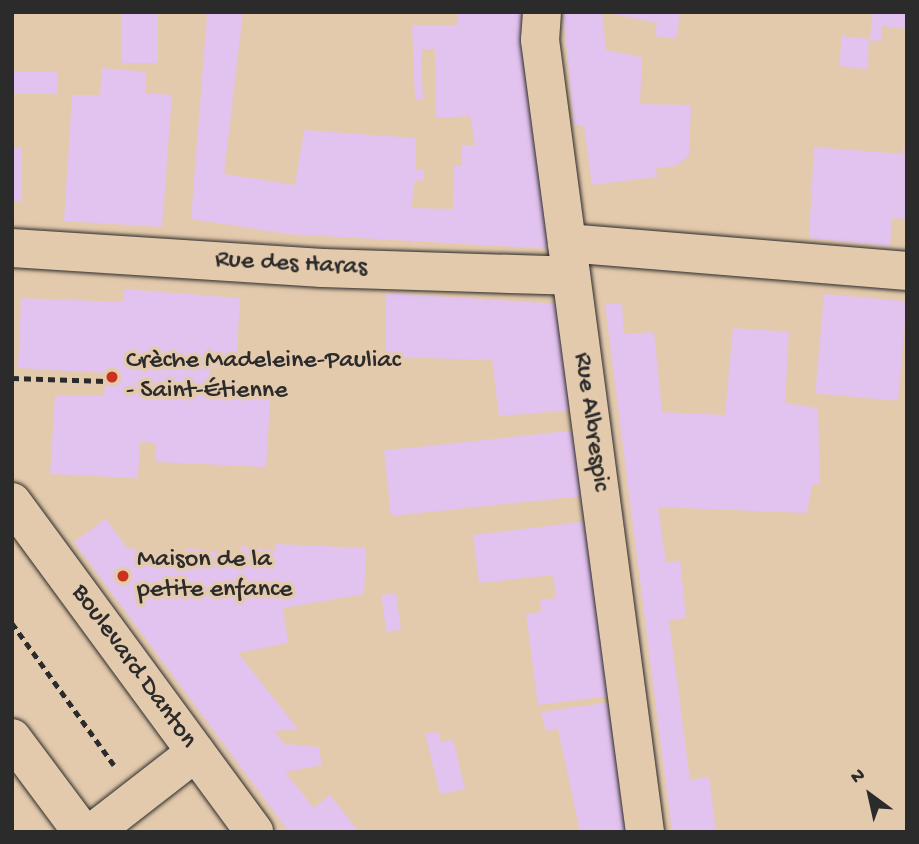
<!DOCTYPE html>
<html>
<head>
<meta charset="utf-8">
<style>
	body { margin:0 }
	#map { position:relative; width:919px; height:844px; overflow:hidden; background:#e4caac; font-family:"Gochi Hand",sans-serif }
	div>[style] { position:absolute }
	.building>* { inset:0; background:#e2c2ee; transform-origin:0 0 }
	.path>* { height:4.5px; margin-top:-2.25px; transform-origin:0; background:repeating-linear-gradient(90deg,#2b2b2b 0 7px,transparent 0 12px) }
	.roads { filter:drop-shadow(0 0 2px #2b2b2b) drop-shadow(0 0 2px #2b2b2b) }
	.minor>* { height:38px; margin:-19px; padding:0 19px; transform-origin:19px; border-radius:19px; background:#e4caac }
	.major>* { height:38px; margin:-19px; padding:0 19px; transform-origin:19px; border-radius:19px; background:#e4caac }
	.dots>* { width:19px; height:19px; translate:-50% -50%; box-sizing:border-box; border:4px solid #e4caac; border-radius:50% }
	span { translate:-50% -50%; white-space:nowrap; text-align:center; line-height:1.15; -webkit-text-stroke:7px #e4caac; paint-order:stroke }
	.street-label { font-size:26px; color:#2b2b2b }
	.poi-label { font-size:26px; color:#2b2b2b }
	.left { translate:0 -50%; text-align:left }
	.frame { position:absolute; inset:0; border:14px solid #2b2b2b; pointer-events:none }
	.north { position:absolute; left:835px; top:760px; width:70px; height:70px; -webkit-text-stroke:5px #e4caac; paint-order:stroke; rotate:327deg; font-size:19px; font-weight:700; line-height:28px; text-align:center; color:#2b2b2b }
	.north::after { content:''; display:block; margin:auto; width:24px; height:32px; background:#2b2b2b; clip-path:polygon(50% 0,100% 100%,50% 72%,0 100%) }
</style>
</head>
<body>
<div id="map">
	<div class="building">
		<i style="left:121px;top:12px;width:37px;height:51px"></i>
		<i style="clip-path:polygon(199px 12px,243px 12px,224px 174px,295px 185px,304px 130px,416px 138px,416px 170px,424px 170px,423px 181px,415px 180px,411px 208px,453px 209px,454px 166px,461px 166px,462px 145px,475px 145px,470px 116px,436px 118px,435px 49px,421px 49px,423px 99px,415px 99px,412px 25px,458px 25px,458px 12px,524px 12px,554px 249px,288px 234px,191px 219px,207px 15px)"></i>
		<i style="clip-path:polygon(563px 12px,602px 12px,606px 50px,642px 57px,640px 104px,691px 105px,689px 156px,676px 166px,656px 168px,657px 177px,592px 185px,584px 127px,574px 124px)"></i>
		<i style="clip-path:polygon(604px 12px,680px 12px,676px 39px,655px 36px,657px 23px)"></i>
		<i style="clip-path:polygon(872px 12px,907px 13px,907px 29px,882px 26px,881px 41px,869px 40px,867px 69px,839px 66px,842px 36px,870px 39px)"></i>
		<i style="clip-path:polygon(102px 68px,146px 72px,145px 93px,172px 95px,162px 227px,64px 221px,72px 95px,100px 95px)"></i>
		<i style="left:12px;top:72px;width:45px;height:22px"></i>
		<i style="clip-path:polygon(904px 141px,907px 219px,892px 218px,890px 246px,809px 238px,814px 147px,902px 154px)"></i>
		<i style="left:12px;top:148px;width:10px;height:53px"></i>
		<i style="clip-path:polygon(124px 289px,240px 298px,236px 368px,211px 367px,209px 384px,271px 387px,266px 467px,155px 462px,156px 443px,140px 442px,138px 478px,50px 474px,55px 395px,104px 396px,106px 373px,18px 368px,21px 298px,123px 302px)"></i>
		<i style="clip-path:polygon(386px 293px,561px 304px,575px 410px,499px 416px,492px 360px,386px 357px)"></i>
		<i style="left:824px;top:294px;width:83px;height:100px;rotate:5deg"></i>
		<i style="clip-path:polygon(605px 304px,622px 304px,624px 334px,654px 332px,662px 412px,725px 415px,733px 328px,789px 332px,785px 403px,818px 408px,820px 483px,812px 485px,807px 513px,658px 507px,666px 563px,680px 560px,686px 618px,669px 620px,690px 780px,709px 777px,716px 832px,672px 832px)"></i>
		<i style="left:578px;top:430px;width:66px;height:195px;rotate:84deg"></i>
		<i style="clip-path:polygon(106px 519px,127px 548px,180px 556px,189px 548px,240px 556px,241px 546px,276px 551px,276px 544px,366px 548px,364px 594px,283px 608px,288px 643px,238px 653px,298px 729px,274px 731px,284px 744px,319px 747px,322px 765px,285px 772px,314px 808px,330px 795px,359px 832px,289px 832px,74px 542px)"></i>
		<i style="clip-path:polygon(589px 521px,610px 696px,538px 705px,526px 614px,541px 612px,540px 600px,556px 598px,553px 575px,479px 583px,473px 535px)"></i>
		<i style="left:396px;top:593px;width:37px;height:15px;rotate:82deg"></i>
		<i style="clip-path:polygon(611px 702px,629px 832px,580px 832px,558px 729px,546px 731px,541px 712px)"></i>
		<i style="clip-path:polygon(438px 732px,441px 742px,453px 740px,465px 789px,440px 794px,425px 733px)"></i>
	</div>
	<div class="path">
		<i style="left:12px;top:378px;width:94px;rotate:1.8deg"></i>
		<i style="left:12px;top:623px;width:175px;rotate:54.3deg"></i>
	</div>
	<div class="roads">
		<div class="minor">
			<i style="left:542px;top:12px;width:28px;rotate:94deg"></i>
			<i style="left:540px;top:40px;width:799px;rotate:82.45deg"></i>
			<i style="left:567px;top:243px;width:341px;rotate:4.7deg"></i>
			<i style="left:12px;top:248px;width:311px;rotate:3.7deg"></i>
			<i style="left:322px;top:268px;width:249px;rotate:1.8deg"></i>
		</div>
		<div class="major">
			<i style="left:12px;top:502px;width:409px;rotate:53.7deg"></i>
			<i style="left:12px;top:738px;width:117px;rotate:53.3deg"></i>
			<i style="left:93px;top:832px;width:130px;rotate:-37.8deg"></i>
		</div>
	</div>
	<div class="dots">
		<i style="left:112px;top:377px;background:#c8321e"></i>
		<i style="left:123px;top:576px;background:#c8321e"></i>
	</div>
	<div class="street-label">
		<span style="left:291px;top:265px;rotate:3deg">Rue des Haras</span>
		<span style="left:590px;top:422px;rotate:82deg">Rue Albrespic</span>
		<span style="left:133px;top:667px;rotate:54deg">Boulevard Danton</span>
	</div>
	<div class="poi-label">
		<span class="left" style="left:126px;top:377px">Crèche Madeleine-Pauliac<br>- Saint-Étienne</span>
		<span class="left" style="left:137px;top:576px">Maison de la<br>petite enfance</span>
	</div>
	<div class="frame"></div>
	<div class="north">N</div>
</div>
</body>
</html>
